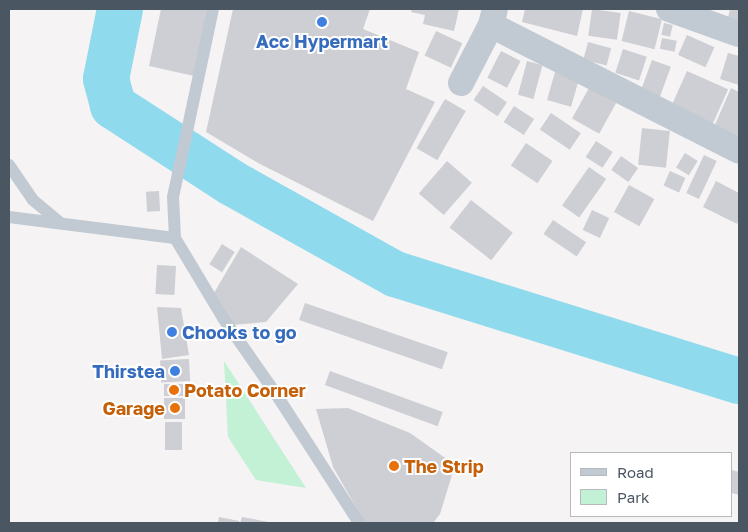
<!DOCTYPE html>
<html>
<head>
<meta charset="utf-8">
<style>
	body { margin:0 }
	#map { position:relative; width:748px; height:532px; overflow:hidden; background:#f5f3f3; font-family:"Golos Text",sans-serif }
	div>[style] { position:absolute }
	.green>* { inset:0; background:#c3f1d5 }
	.river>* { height:46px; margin:-23px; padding:0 23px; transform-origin:23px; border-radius:23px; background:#90daee }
	.building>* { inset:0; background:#cdcfd5; transform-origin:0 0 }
	.lane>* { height:12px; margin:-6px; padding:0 6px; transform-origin:6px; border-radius:6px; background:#c1cad2 }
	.street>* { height:26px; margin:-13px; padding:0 13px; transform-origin:13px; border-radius:13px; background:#c1cad2 }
	.dots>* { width:14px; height:14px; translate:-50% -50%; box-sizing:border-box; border:2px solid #fff; border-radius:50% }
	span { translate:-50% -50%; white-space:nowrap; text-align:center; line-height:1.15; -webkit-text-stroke:4px #fff; paint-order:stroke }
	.shop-label { font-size:18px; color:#366cbe; font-weight:700 }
	.left { translate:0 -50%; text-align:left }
	.right { translate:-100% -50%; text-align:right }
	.food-label { font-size:18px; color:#c56008; font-weight:700 }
	.frame { position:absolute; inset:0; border:10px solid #4a5661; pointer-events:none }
	.legend { position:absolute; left:570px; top:452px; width:162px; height:65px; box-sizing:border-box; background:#fff; border:1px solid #b7bbc0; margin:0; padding:6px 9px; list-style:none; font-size:15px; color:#4a5661 }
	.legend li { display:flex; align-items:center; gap:10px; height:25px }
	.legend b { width:25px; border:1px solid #b7bbc0 }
</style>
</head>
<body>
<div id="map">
	<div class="green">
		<i style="clip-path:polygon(224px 361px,306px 488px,256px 480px,228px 437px)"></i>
	</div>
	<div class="river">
		<i style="left:120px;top:9px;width:71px;rotate:101.3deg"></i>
		<i style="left:106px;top:79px;width:28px;rotate:75deg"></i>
		<i style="left:113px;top:106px;width:142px;rotate:32.9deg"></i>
		<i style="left:232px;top:183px;width:187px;rotate:29.2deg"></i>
		<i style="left:395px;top:274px;width:360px;rotate:17.3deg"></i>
	</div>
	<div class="building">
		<i style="clip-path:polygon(161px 9px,207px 9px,194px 76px,149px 66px)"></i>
		<i style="clip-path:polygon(233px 9px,370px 9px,363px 29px,419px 52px,406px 89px,435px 102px,373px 221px,260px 164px,206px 132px)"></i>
		<i style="clip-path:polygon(412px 9px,459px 9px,454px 31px,423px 24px,425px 15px,411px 12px)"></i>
		<i style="clip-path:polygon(525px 9px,583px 9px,577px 36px,522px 22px)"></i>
		<i style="left:592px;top:9px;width:29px;height:27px;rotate:8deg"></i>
		<i style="clip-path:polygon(730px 9px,739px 9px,739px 24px,727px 22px)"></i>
		<i style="left:629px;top:11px;width:34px;height:31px;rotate:14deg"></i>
		<i style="left:664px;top:23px;width:9px;height:12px;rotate:13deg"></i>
		<i style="left:436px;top:31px;width:29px;height:27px;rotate:25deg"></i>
		<i style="left:687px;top:35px;width:30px;height:22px;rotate:24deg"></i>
		<i style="left:662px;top:38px;width:15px;height:11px;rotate:11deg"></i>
		<i style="left:588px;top:42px;width:24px;height:18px;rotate:15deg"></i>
		<i style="left:623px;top:49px;width:25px;height:25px;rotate:18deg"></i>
		<i style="left:501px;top:51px;width:22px;height:30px;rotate:27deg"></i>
		<i style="clip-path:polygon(728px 53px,739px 56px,739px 85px,720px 79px)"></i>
		<i style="left:652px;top:60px;width:20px;height:32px;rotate:20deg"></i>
		<i style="left:527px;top:61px;width:16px;height:35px;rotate:15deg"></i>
		<i style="left:687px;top:71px;width:45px;height:38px;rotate:24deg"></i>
		<i style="left:555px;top:72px;width:25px;height:29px;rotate:16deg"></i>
		<i style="left:483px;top:86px;width:29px;height:17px;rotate:34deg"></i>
		<i style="left:589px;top:88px;width:31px;height:35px;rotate:29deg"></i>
		<i style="clip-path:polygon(731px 88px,739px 92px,739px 138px,714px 127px)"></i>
		<i style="left:445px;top:99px;width:24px;height:57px;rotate:30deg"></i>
		<i style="left:514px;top:106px;width:24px;height:19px;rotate:33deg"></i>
		<i style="left:551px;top:113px;width:36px;height:20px;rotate:34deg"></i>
		<i style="left:642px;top:128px;width:28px;height:37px;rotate:6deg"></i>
		<i style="left:596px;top:141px;width:20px;height:19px;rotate:33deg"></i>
		<i style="left:526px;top:143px;width:32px;height:27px;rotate:34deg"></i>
		<i style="left:685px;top:153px;width:15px;height:17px;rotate:32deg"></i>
		<i style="left:704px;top:155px;width:14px;height:42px;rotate:25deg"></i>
		<i style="left:621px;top:156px;width:21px;height:17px;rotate:35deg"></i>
		<i style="left:447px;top:161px;width:33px;height:43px;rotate:41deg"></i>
		<i style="left:589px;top:167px;width:21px;height:47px;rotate:35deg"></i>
		<i style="left:670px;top:171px;width:17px;height:16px;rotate:24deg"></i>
		<i style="clip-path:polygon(716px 181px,739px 193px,739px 219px,737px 224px,703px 207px)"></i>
		<i style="left:629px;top:185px;width:29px;height:31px;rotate:29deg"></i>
		<i style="left:159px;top:191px;width:20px;height:13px;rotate:87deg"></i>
		<i style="left:471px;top:200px;width:53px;height:35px;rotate:38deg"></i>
		<i style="left:592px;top:210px;width:19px;height:22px;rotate:25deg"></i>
		<i style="left:553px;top:220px;width:40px;height:17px;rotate:34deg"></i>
		<i style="left:222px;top:244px;width:15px;height:24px;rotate:32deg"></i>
		<i style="clip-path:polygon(241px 247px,298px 284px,266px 322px,232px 325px,214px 293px)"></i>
		<i style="left:157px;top:265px;width:19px;height:29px;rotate:3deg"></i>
		<i style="left:305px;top:303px;width:151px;height:18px;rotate:19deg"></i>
		<i style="clip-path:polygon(157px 307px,181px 308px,189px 355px,162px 359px)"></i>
		<i style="left:189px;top:359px;width:22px;height:29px;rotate:87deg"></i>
		<i style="left:330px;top:371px;width:120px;height:15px;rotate:20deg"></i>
		<i style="left:164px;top:384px;width:19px;height:12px"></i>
		<i style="left:164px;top:398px;width:21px;height:21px"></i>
		<i style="clip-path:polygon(348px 408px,410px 433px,455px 465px,440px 514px,433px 523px,365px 523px,333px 467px,316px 409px)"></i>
		<i style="left:165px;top:422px;width:17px;height:28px"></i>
		<i style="clip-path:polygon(732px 470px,739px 472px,739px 495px,732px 493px)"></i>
		<i style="clip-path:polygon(219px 517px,239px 521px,239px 523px,218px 523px)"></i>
		<i style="clip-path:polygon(242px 517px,269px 522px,268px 523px,240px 523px)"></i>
	</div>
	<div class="lane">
		<i style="left:213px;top:9px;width:192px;rotate:102deg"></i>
		<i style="left:173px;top:197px;width:41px;rotate:87.2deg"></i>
		<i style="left:175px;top:238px;width:93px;rotate:59deg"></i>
		<i style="left:223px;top:318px;width:93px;rotate:55.1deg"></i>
		<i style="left:276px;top:394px;width:153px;rotate:57.2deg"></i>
		<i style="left:9px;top:165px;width:42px;rotate:55.6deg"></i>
		<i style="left:33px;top:200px;width:35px;rotate:40deg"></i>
		<i style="left:9px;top:217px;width:167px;rotate:7.2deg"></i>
	</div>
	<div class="street">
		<i style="left:669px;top:9px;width:74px;rotate:19.7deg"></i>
		<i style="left:491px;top:25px;width:278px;rotate:26.9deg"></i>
		<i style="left:461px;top:83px;width:65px;rotate:-62.7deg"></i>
		<i style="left:491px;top:25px;width:16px;rotate:-76deg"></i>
	</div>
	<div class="dots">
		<i style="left:322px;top:22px;background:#3f7fe0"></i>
		<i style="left:172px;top:332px;background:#3f7fe0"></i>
		<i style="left:175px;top:371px;background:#3f7fe0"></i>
		<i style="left:174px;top:390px;background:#e8710a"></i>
		<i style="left:175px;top:408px;background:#e8710a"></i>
		<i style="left:394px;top:466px;background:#e8710a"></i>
	</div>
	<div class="shop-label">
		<span style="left:322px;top:41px">Acc Hypermart</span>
		<span class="left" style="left:182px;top:332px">Chooks to go</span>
		<span class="right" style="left:165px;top:371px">Thirstea</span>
	</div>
	<div class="food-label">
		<span class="left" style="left:184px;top:390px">Potato Corner</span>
		<span class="right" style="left:165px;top:408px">Garage</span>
		<span class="left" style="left:404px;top:466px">The Strip</span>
	</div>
	<div class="frame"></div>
	<ul class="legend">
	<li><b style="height:6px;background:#c1cad2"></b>Road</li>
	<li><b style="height:14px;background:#c3f1d5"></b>Park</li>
	</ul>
</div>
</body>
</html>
